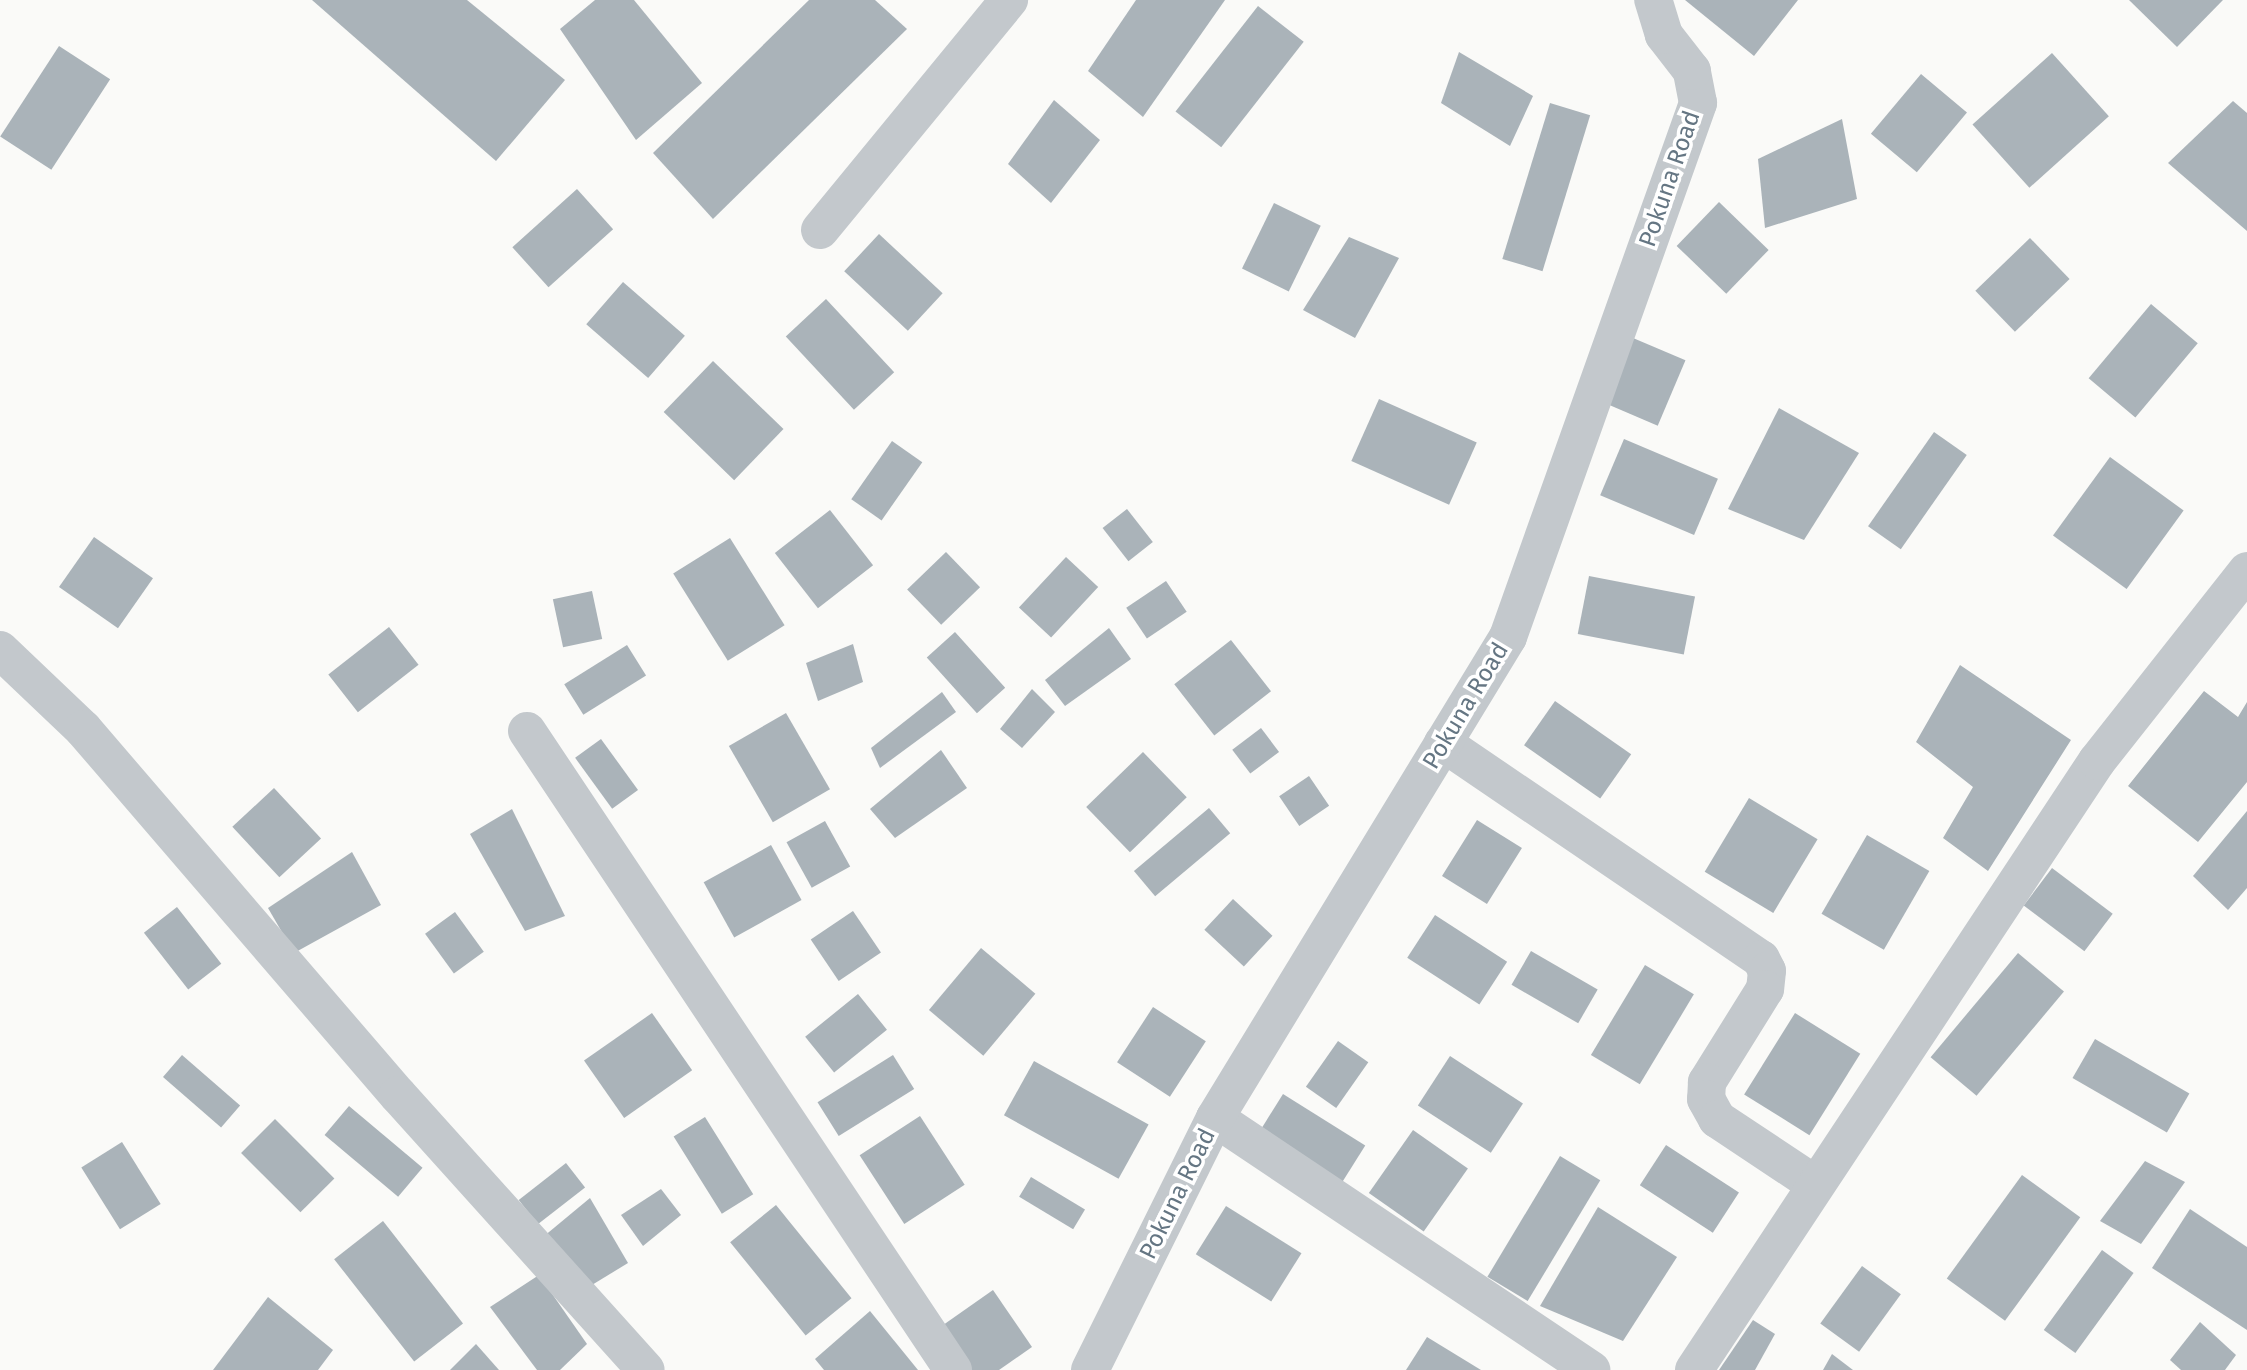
<!DOCTYPE html>
<html>
<head>
<meta charset="utf-8">
<style>
	body { margin:0 }
	#map { position:relative; width:2247px; height:1370px; overflow:hidden; background:#fafaf8; font-family:"Fira Sans",sans-serif }
	div>[style] { position:absolute }
	.building>* { inset:0; background:#aab3b9; transform-origin:0 0 }
	.street>* { height:38px; margin:-19px; padding:0 19px; transform-origin:19px; border-radius:19px; background:#c3c8cc }
	span { translate:-50% -50%; white-space:nowrap; text-align:center; line-height:1.15; -webkit-text-stroke:7px #fff; paint-order:stroke }
	.street-label { font-size:24px; color:#657683 }
</style>
</head>
<body>
<div id="map">
	<div class="building">
		<i style="clip-path:polygon(312px 0,467px 0,565px 80px,496px 161px)"></i>
		<i style="clip-path:polygon(595px 0,634px 0,702px 83px,636px 140px,560px 29px)"></i>
		<i style="clip-path:polygon(809px 0,875px 0,907px 29px,713px 219px,653px 153px)"></i>
		<i style="clip-path:polygon(1136px 0,1225px 0,1143px 117px,1088px 71px)"></i>
		<i style="clip-path:polygon(1685px 0,1798px 0,1754px 56px)"></i>
		<i style="clip-path:polygon(2129px 0,2223px 0,2177px 47px)"></i>
		<i style="left:1258px;top:6px;width:58px;height:134px;rotate:38deg"></i>
		<i style="left:59px;top:46px;width:61px;height:108px;rotate:33deg"></i>
		<i style="clip-path:polygon(1459px 52px,1533px 96px,1510px 146px,1441px 103px)"></i>
		<i style="left:2052px;top:53px;width:85px;height:107px;rotate:48deg"></i>
		<i style="left:1921px;top:74px;width:60px;height:78px;rotate:40deg"></i>
		<i style="clip-path:polygon(1054px 100px,1100px 140px,1051px 203px,1008px 164px)"></i>
		<i style="clip-path:polygon(2233px 101px,2247px 113px,2247px 231px,2168px 163px)"></i>
		<i style="left:1550px;top:103px;width:42px;height:163px;rotate:17deg"></i>
		<i style="clip-path:polygon(1842px 119px,1857px 199px,1765px 228px,1758px 159px)"></i>
		<i style="left:577px;top:189px;width:54px;height:87px;rotate:48deg"></i>
		<i style="left:1719px;top:202px;width:69px;height:61px;rotate:44deg"></i>
		<i style="left:1274px;top:203px;width:52px;height:73px;rotate:26deg"></i>
		<i style="left:879px;top:234px;width:87px;height:51px;rotate:43deg"></i>
		<i style="clip-path:polygon(1349px 237px,1399px 258px,1355px 338px,1303px 310px)"></i>
		<i style="left:2030px;top:238px;width:57px;height:76px;rotate:46deg"></i>
		<i style="left:623px;top:282px;width:82px;height:56px;rotate:41deg"></i>
		<i style="left:826px;top:299px;width:100px;height:55px;rotate:47deg"></i>
		<i style="left:2151px;top:304px;width:61px;height:97px;rotate:40deg"></i>
		<i style="left:1633px;top:338px;width:57px;height:71px;rotate:23deg"></i>
		<i style="left:713px;top:361px;width:98px;height:71px;rotate:44deg"></i>
		<i style="left:1379px;top:399px;width:107px;height:68px;rotate:24deg"></i>
		<i style="clip-path:polygon(1779px 408px,1859px 453px,1804px 540px,1728px 509px)"></i>
		<i style="left:1934px;top:432px;width:40px;height:115px;rotate:35deg"></i>
		<i style="left:1624px;top:439px;width:102px;height:61px;rotate:23deg"></i>
		<i style="left:892px;top:441px;width:37px;height:71px;rotate:35deg"></i>
		<i style="left:2110px;top:457px;width:91px;height:97px;rotate:36deg"></i>
		<i style="left:1127px;top:509px;width:42px;height:31px;rotate:52deg"></i>
		<i style="left:830px;top:510px;width:70px;height:70px;rotate:52deg"></i>
		<i style="left:94px;top:537px;width:72px;height:61px;rotate:35deg"></i>
		<i style="left:730px;top:538px;width:103px;height:67px;rotate:58deg"></i>
		<i style="left:946px;top:552px;width:49px;height:54px;rotate:46deg"></i>
		<i style="left:1066px;top:557px;width:44px;height:69px;rotate:43deg"></i>
		<i style="left:1589px;top:576px;width:108px;height:59px;rotate:11deg"></i>
		<i style="left:1166px;top:581px;width:37px;height:48px;rotate:56deg"></i>
		<i style="left:592px;top:591px;width:49px;height:40px;rotate:78deg"></i>
		<i style="left:389px;top:627px;width:48px;height:77px;rotate:52deg"></i>
		<i style="clip-path:polygon(1109px 628px,1131px 659px,1065px 706px,1045px 680px)"></i>
		<i style="left:955px;top:632px;width:75px;height:38px;rotate:48deg"></i>
		<i style="left:1231px;top:640px;width:65px;height:72px;rotate:52deg"></i>
		<i style="clip-path:polygon(853px 644px,863px 682px,818px 701px,806px 663px)"></i>
		<i style="left:627px;top:645px;width:36px;height:74px;rotate:58deg"></i>
		<i style="clip-path:polygon(1960px 665px,2071px 740px,1988px 871px,1943px 838px,1973px 787px,1916px 742px)"></i>
		<i style="clip-path:polygon(1032px 689px,1055px 712px,1022px 748px,1000px 729px)"></i>
		<i style="clip-path:polygon(2204px 691px,2238px 717px,2247px 702px,2247px 782px,2198px 842px,2128px 786px)"></i>
		<i style="clip-path:polygon(942px 692px,956px 712px,880px 768px,871px 748px)"></i>
		<i style="left:1555px;top:701px;width:93px;height:54px;rotate:35deg"></i>
		<i style="left:786px;top:713px;width:88px;height:66px;rotate:60deg"></i>
		<i style="left:1261px;top:728px;width:30px;height:36px;rotate:53deg"></i>
		<i style="left:601px;top:739px;width:63px;height:32px;rotate:54deg"></i>
		<i style="clip-path:polygon(941px 750px,967px 788px,895px 838px,870px 809px)"></i>
		<i style="left:1143px;top:752px;width:63px;height:79px;rotate:46deg"></i>
		<i style="left:1309px;top:776px;width:36px;height:36px;rotate:56deg"></i>
		<i style="left:274px;top:788px;width:69px;height:57px;rotate:47deg"></i>
		<i style="left:1749px;top:798px;width:80px;height:86px;rotate:31deg"></i>
		<i style="left:1209px;top:808px;width:33px;height:98px;rotate:50deg"></i>
		<i style="clip-path:polygon(512px 809px,565px 916px,525px 931px,470px 834px)"></i>
		<i style="clip-path:polygon(2247px 811px,2247px 888px,2228px 910px,2193px 876px)"></i>
		<i style="left:1477px;top:820px;width:53px;height:66px;rotate:32deg"></i>
		<i style="left:825px;top:821px;width:52px;height:44px;rotate:61deg"></i>
		<i style="left:1867px;top:835px;width:72px;height:91px;rotate:30deg"></i>
		<i style="left:771px;top:845px;width:63px;height:77px;rotate:61deg"></i>
		<i style="clip-path:polygon(352px 852px,381px 905px,294px 953px,268px 908px)"></i>
		<i style="left:2052px;top:868px;width:76px;height:47px;rotate:37deg"></i>
		<i style="left:1233px;top:899px;width:54px;height:42px;rotate:43deg"></i>
		<i style="left:177px;top:907px;width:72px;height:42px;rotate:52deg"></i>
		<i style="left:853px;top:911px;width:50px;height:51px;rotate:56deg"></i>
		<i style="left:455px;top:912px;width:49px;height:37px;rotate:54deg"></i>
		<i style="left:1435px;top:915px;width:86px;height:51px;rotate:33deg"></i>
		<i style="left:981px;top:948px;width:71px;height:81px;rotate:40deg"></i>
		<i style="left:1531px;top:951px;width:77px;height:39px;rotate:30deg"></i>
		<i style="left:2018px;top:953px;width:60px;height:136px;rotate:40deg"></i>
		<i style="left:1645px;top:965px;width:57px;height:105px;rotate:31deg"></i>
		<i style="left:858px;top:994px;width:46px;height:68px;rotate:51deg"></i>
		<i style="left:1153px;top:1007px;width:63px;height:66px;rotate:33deg"></i>
		<i style="left:652px;top:1013px;width:70px;height:83px;rotate:55deg"></i>
		<i style="left:1795px;top:1013px;width:77px;height:96px;rotate:32deg"></i>
		<i style="left:2095px;top:1039px;width:109px;height:45px;rotate:30deg"></i>
		<i style="left:1338px;top:1041px;width:37px;height:56px;rotate:35deg"></i>
		<i style="left:182px;top:1055px;width:77px;height:29px;rotate:41deg"></i>
		<i style="left:893px;top:1055px;width:40px;height:89px;rotate:58deg"></i>
		<i style="left:1450px;top:1056px;width:87px;height:59px;rotate:33deg"></i>
		<i style="left:1034px;top:1061px;width:131px;height:62px;rotate:29deg"></i>
		<i style="left:1283px;top:1094px;width:97px;height:43px;rotate:32deg"></i>
		<i style="left:349px;top:1106px;width:96px;height:38px;rotate:40deg"></i>
		<i style="left:920px;top:1116px;width:82px;height:72px;rotate:57deg"></i>
		<i style="left:705px;top:1117px;width:91px;height:37px;rotate:58deg"></i>
		<i style="left:275px;top:1119px;width:84px;height:48px;rotate:45deg"></i>
		<i style="left:1413px;top:1130px;width:67px;height:77px;rotate:35deg"></i>
		<i style="left:122px;top:1142px;width:73px;height:48px;rotate:58deg"></i>
		<i style="left:1666px;top:1145px;width:87px;height:48px;rotate:33deg"></i>
		<i style="left:1560px;top:1156px;width:47px;height:141px;rotate:31deg"></i>
		<i style="clip-path:polygon(2145px 1161px,2185px 1182px,2141px 1244px,2100px 1221px)"></i>
		<i style="left:566px;top:1163px;width:31px;height:60px;rotate:52deg"></i>
		<i style="left:2022px;top:1175px;width:72px;height:128px;rotate:36deg"></i>
		<i style="left:1031px;top:1177px;width:63px;height:23px;rotate:31deg"></i>
		<i style="clip-path:polygon(661px 1189px,681px 1215px,643px 1246px,621px 1215px)"></i>
		<i style="clip-path:polygon(590px 1198px,628px 1263px,587px 1288px,543px 1237px)"></i>
		<i style="left:776px;top:1205px;width:120px;height:59px;rotate:51deg"></i>
		<i style="left:1226px;top:1206px;width:89px;height:57px;rotate:32deg"></i>
		<i style="clip-path:polygon(1598px 1207px,1677px 1257px,1623px 1341px,1540px 1306px)"></i>
		<i style="clip-path:polygon(2190px 1209px,2247px 1247px,2247px 1330px,2152px 1268px)"></i>
		<i style="left:383px;top:1221px;width:130px;height:62px;rotate:52deg"></i>
		<i style="left:2102px;top:1250px;width:39px;height:99px;rotate:36deg"></i>
		<i style="left:1862px;top:1266px;width:48px;height:71px;rotate:36deg"></i>
		<i style="clip-path:polygon(539px 1275px,587px 1344px,560px 1370px,537px 1370px,490px 1307px)"></i>
		<i style="clip-path:polygon(993px 1290px,1032px 1347px,999px 1370px,964px 1370px,936px 1330px)"></i>
		<i style="clip-path:polygon(268px 1297px,333px 1350px,318px 1370px,213px 1370px)"></i>
		<i style="clip-path:polygon(870px 1311px,918px 1370px,824px 1370px,815px 1359px)"></i>
		<i style="clip-path:polygon(1753px 1320px,1775px 1334px,1755px 1370px,1719px 1370px)"></i>
		<i style="clip-path:polygon(2200px 1322px,2236px 1355px,2225px 1370px,2181px 1370px,2170px 1360px)"></i>
		<i style="clip-path:polygon(1427px 1337px,1481px 1370px,1406px 1370px)"></i>
		<i style="clip-path:polygon(476px 1344px,499px 1370px,450px 1370px)"></i>
		<i style="clip-path:polygon(1832px 1354px,1853px 1370px,1823px 1370px)"></i>
	</div>
	<div class="street">
		<i style="left:820px;top:230px;width:298px;rotate:-50.6deg"></i>
		<i style="left:0;top:650px;width:115px;rotate:43.6deg"></i>
		<i style="left:83px;top:729px;width:483px;rotate:49.3deg"></i>
		<i style="left:398px;top:1095px;width:370px;rotate:48deg"></i>
		<i style="left:527px;top:731px;width:768px;rotate:56.31deg"></i>
		<i style="left:1443px;top:743px;width:384px;rotate:34.2deg"></i>
		<i style="left:1761px;top:959px;width:13px;rotate:63deg"></i>
		<i style="left:1767px;top:971px;width:18px;rotate:96deg"></i>
		<i style="left:1765px;top:989px;width:110px;rotate:121.9deg"></i>
		<i style="left:1707px;top:1082px;width:17px;rotate:93deg"></i>
		<i style="left:1706px;top:1099px;width:23px;rotate:61deg"></i>
		<i style="left:1717px;top:1119px;width:118px;rotate:33.6deg"></i>
		<i style="left:1215px;top:1118px;width:453px;rotate:33.8deg"></i>
		<i style="left:1090px;top:1370px;width:281px;rotate:-63.6deg"></i>
		<i style="left:1215px;top:1118px;width:563px;rotate:-58.65deg"></i>
		<i style="left:1508px;top:637px;width:567px;rotate:-70.41deg"></i>
		<i style="left:1698px;top:103px;width:33px;rotate:-101deg"></i>
		<i style="left:1692px;top:71px;width:46px;rotate:-127.9deg"></i>
		<i style="left:1664px;top:35px;width:37px;rotate:-107deg"></i>
		<i style="left:1694px;top:1370px;width:730px;rotate:-56.51deg"></i>
		<i style="left:2097px;top:761px;width:242px;rotate:-51.7deg"></i>
	</div>
	<div class="street-label">
		<span style="left:1670px;top:179px;rotate:-71deg">Pokuna Road</span>
		<span style="left:1466px;top:706px;rotate:-59deg">Pokuna Road</span>
		<span style="left:1178px;top:1194px;rotate:-64deg">Pokuna Road</span>
	</div>
</div>
</body>
</html>
